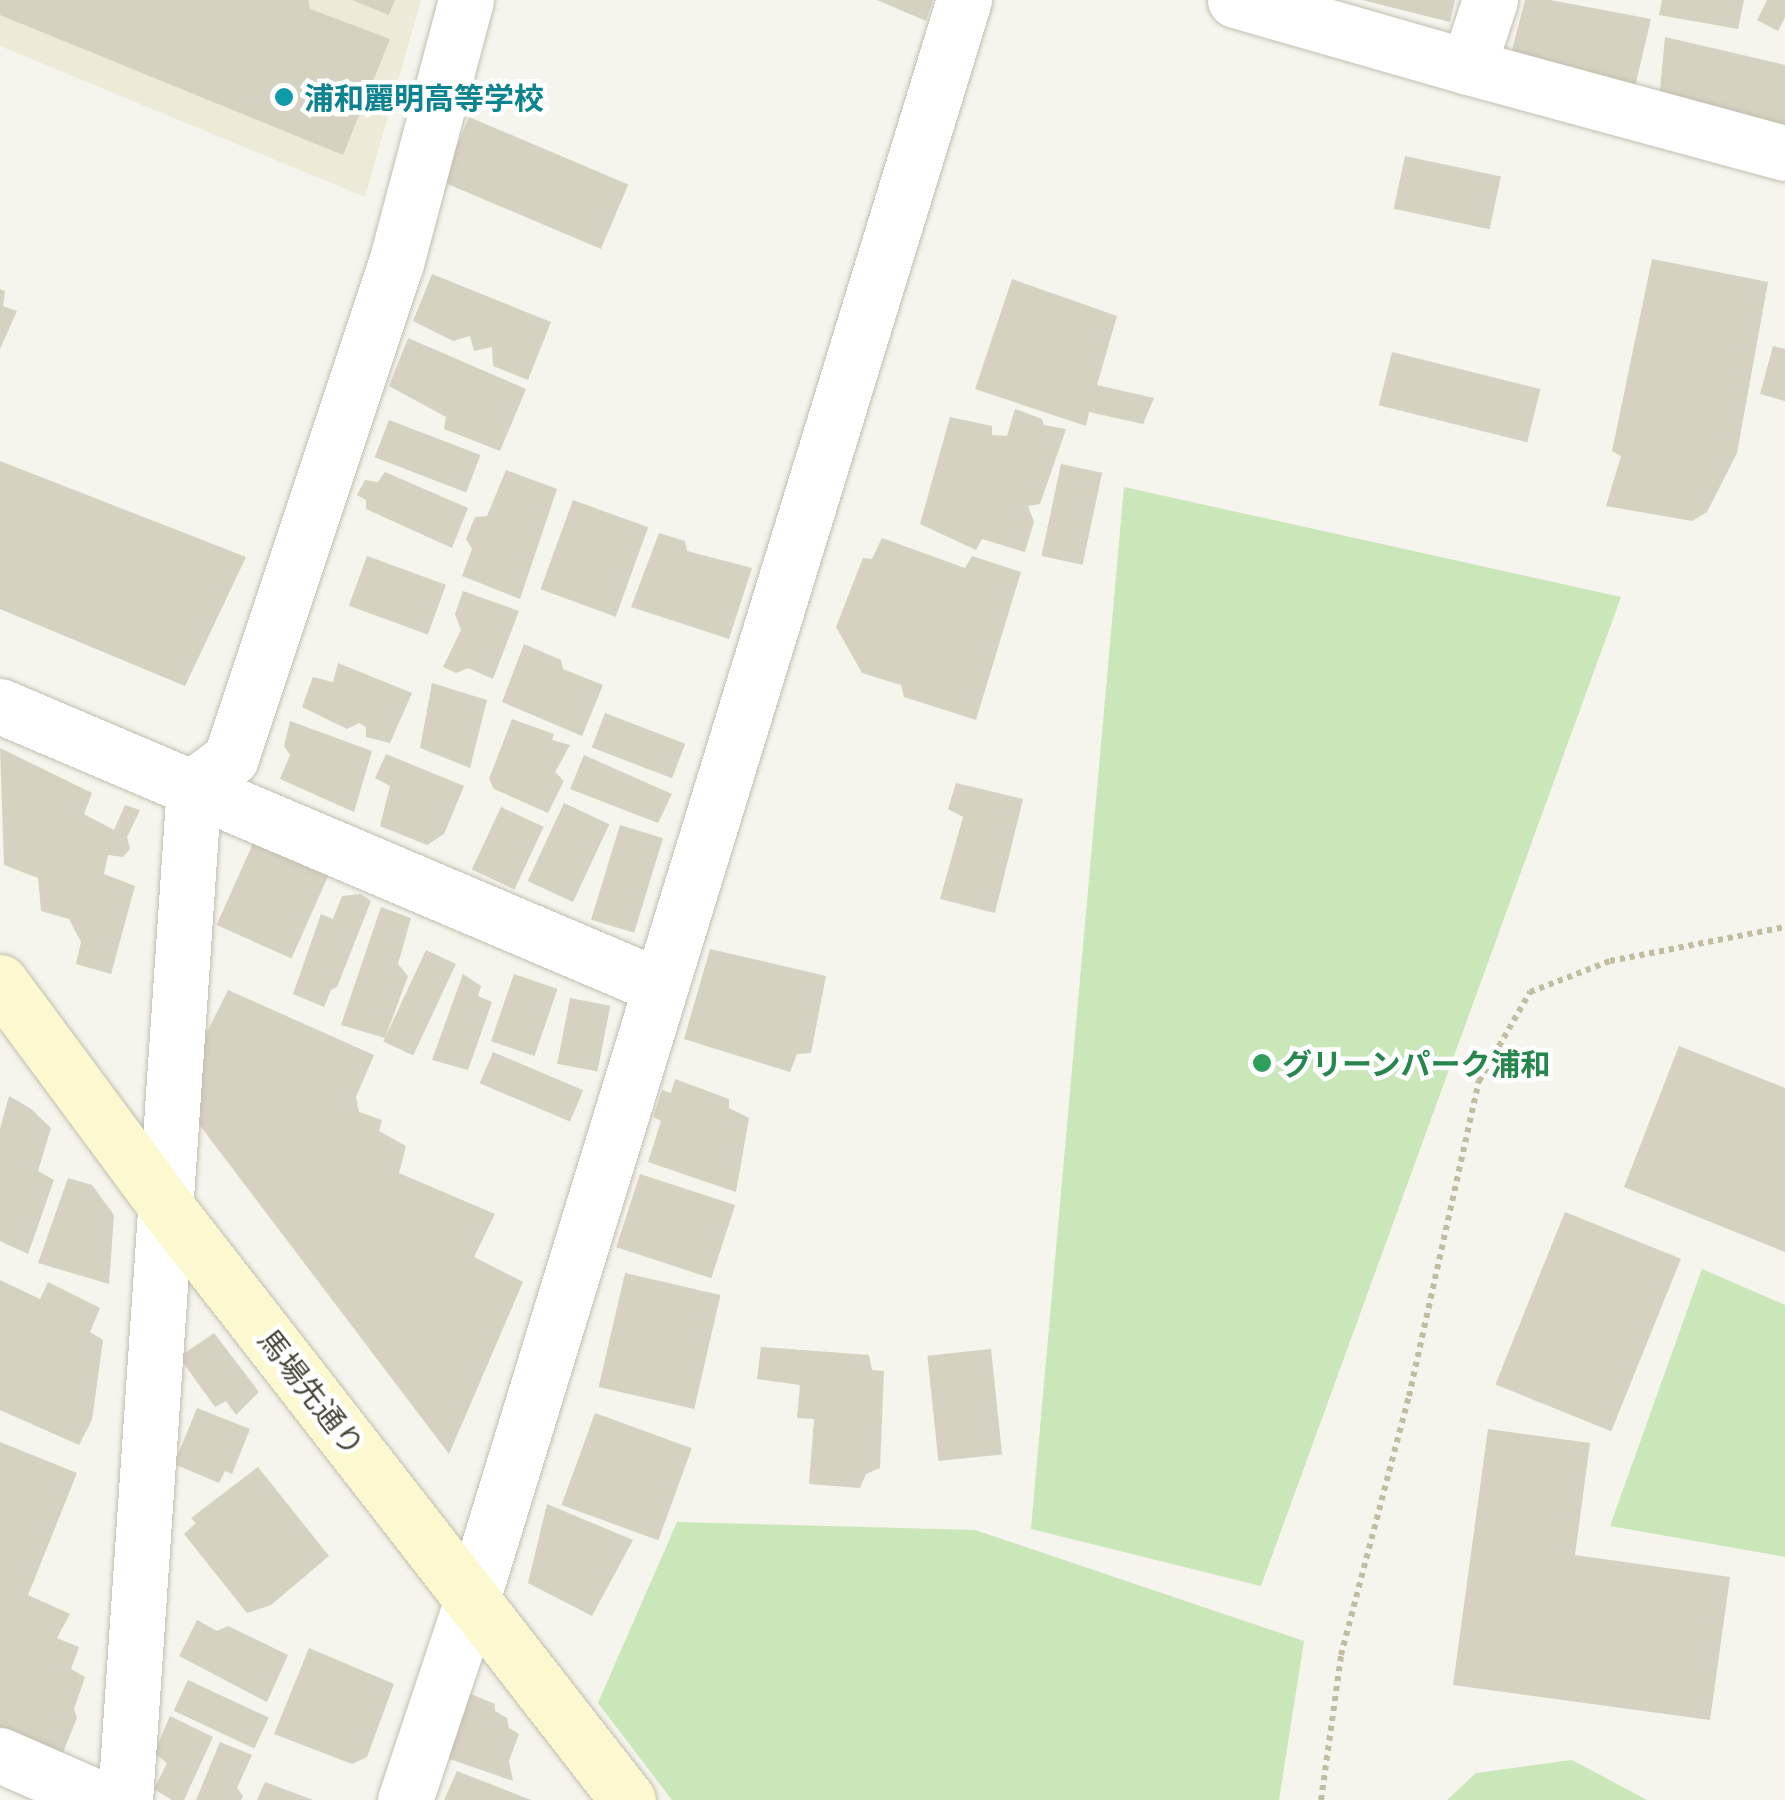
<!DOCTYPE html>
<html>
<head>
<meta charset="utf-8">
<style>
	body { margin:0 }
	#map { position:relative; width:1785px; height:1800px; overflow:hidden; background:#f5f4ed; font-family:Barlow,"Noto Sans JP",sans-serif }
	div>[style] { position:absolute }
	.education>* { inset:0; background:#edebd8 }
	.green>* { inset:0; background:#c9e7b8 }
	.building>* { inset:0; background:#d6d2c2; transform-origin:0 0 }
	.path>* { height:6px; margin-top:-3px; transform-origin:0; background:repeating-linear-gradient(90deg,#c2bca1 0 5px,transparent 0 10px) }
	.roads { filter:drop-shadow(0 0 2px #c1beaf) drop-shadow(0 0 2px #c1beaf) }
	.street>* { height:55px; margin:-27.5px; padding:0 27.5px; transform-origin:27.5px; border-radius:27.5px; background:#fff }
	.secondary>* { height:55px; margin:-27.5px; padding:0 27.5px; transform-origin:27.5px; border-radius:27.5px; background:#fcf9d0 }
	.dots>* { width:28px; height:28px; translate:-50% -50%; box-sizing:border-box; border:5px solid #fff; border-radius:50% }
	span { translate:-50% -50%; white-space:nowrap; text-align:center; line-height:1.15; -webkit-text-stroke:9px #fff; paint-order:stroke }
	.culture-label { font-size:30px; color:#0d838f; font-weight:700 }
	.left { translate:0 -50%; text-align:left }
	.leisure-label { font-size:30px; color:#27864d; font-weight:700 }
	.street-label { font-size:30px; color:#4a473a }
</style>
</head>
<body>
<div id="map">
	<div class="education">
		<i style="clip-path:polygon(0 0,421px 0,365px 197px,0 46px)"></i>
	</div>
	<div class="green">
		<i style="clip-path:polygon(1124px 487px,1621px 597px,1261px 1586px,1031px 1529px)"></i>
		<i style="clip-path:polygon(1702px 1269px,1785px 1305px,1785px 1557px,1610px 1526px)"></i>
		<i style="clip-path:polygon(677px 1522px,975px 1530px,1304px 1641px,1279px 1800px,672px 1800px,598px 1703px)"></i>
		<i style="clip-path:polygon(1572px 1760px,1647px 1800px,1447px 1800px,1476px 1773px)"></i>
	</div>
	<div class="building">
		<i style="clip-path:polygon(0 0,308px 0,310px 9px,390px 39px,343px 155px,0 15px)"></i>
		<i style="clip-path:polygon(352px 0,395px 0,389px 15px)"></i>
		<i style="clip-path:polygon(877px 0,933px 0,926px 21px)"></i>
		<i style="clip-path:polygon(1362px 0,1455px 0,1450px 22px)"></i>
		<i style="clip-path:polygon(1525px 0,1550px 0,1651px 19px,1634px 91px,1508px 65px)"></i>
		<i style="clip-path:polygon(1662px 0,1744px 0,1738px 29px,1659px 15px)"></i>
		<i style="clip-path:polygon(1767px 0,1785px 0,1785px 17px,1778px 31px,1757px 20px)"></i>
		<i style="clip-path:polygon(1665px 37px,1785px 65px,1785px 126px,1659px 100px)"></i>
		<i style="left:469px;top:117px;width:173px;height:70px;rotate:23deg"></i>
		<i style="left:1405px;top:156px;width:98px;height:54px;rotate:12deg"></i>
		<i style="clip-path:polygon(1652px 259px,1768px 282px,1737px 453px,1707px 512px,1692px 521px,1606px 506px,1621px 456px,1612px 451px)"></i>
		<i style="clip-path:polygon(432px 274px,551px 322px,528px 380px,493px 366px,492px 347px,474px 351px,470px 336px,453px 341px,413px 321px)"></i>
		<i style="clip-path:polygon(1012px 279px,1117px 316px,1097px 385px,1154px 398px,1143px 424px,1089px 412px,1086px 426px,975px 389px)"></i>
		<i style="clip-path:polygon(0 289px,5px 291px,3px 306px,17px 311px,0 349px)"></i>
		<i style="clip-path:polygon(408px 338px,526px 389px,500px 451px,444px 429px,446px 417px,389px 386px)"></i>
		<i style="clip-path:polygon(1773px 346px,1785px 349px,1785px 401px,1760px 394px)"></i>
		<i style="left:1392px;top:352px;width:153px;height:55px;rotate:14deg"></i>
		<i style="clip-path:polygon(1015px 409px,1042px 419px,1044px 425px,1066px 429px,1040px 504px,1028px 506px,1034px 522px,1025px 552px,982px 539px,976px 550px,920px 524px,950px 417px,992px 426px,992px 435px,1007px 436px)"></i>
		<i style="left:389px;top:420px;width:98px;height:40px;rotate:21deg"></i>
		<i style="clip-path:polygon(0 461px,246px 557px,185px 686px,0 609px)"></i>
		<i style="left:1061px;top:464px;width:42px;height:94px;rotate:12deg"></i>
		<i style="clip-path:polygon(506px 470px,557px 489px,520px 599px,462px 576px,472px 549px,466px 539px,475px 517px,487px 516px)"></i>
		<i style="clip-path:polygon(385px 472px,468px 508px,452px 548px,366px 509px,366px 500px,357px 495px,365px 480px,378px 482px)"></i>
		<i style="left:573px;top:500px;width:80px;height:95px;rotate:20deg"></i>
		<i style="clip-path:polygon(659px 533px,685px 541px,687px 551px,752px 568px,729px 639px,631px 607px)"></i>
		<i style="clip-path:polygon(882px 538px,965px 568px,972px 556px,1021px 572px,976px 720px,904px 697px,901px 685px,862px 673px,836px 627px,863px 558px,872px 559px)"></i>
		<i style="left:367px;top:556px;width:84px;height:53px;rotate:20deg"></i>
		<i style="clip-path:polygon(463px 591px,519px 611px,493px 679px,468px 668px,456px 673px,443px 667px,461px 630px,455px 614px)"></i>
		<i style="clip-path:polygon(524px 644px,561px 660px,563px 669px,603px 685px,582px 736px,502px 702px)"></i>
		<i style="clip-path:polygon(338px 663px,412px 693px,390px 743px,366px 737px,366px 727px,359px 723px,347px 729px,302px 707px,313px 677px,333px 682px)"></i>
		<i style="clip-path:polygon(432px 683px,487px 700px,470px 768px,420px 748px)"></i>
		<i style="left:605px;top:713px;width:86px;height:37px;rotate:21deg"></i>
		<i style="clip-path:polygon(512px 719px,554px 734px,552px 740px,570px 745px,555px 772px,564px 781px,548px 813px,494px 789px,489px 779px)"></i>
		<i style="clip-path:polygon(290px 721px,372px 751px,354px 812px,280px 779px,290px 755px,284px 746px)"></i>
		<i style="clip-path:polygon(0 748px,92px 793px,84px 814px,114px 830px,125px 805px,140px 810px,127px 837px,130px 849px,123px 857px,108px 855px,104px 874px,135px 886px,111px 974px,76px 964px,81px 942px,69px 919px,41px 911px,38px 878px,4px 865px)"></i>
		<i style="clip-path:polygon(386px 754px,464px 786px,444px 834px,427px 845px,380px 826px,390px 786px,375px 778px)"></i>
		<i style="clip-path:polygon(584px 755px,672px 794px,658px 823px,570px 789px)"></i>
		<i style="clip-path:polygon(956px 783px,1023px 799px,995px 913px,940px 899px,963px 817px,948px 809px)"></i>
		<i style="left:564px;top:803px;width:50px;height:86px;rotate:25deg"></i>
		<i style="left:501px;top:807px;width:47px;height:69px;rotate:25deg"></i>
		<i style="left:620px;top:825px;width:45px;height:99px;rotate:17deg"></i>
		<i style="left:254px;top:841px;width:82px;height:92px;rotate:24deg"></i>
		<i style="clip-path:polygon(361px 894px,371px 901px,337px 987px,331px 990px,324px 1007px,293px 994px,321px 914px,333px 919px,342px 896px)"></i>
		<i style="clip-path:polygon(381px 907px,411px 918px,398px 964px,408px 976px,385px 1038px,341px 1025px)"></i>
		<i style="clip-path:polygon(710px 949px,826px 976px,811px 1053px,797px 1054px,790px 1072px,684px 1039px)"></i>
		<i style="left:426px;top:950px;width:33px;height:101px;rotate:25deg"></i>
		<i style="clip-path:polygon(463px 974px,481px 986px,478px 996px,492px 1002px,468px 1070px,432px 1060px)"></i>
		<i style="left:514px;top:974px;width:46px;height:71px;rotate:19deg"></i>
		<i style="clip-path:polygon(228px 990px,374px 1055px,356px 1097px,359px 1112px,382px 1120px,379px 1131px,406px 1146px,399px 1173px,495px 1214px,474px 1257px,523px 1282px,449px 1454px,198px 1123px,204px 1038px)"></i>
		<i style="left:570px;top:998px;width:41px;height:67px;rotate:11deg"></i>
		<i style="clip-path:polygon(1679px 1046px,1785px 1088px,1785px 1252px,1624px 1187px)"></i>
		<i style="left:493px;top:1052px;width:98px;height:34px;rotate:23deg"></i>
		<i style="clip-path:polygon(675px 1079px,729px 1099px,729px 1108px,749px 1118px,736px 1192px,648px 1162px,661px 1121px,653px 1117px,662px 1090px,671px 1093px)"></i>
		<i style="clip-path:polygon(9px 1096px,30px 1108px,51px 1128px,38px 1171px,54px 1180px,28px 1254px,0 1241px,0 1129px)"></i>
		<i style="left:640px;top:1174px;width:100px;height:77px;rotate:18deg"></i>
		<i style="clip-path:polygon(68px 1178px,92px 1185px,114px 1215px,109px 1284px,38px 1263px)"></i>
		<i style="left:1565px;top:1212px;width:125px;height:186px;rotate:22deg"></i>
		<i style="left:625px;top:1273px;width:98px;height:117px;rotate:13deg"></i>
		<i style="clip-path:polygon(0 1280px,40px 1299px,48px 1282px,100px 1308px,90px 1332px,103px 1340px,92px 1420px,79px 1445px,0 1410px)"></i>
		<i style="clip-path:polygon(214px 1333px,259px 1392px,236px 1415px,226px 1401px,215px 1407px,179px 1357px)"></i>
		<i style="clip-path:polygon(761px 1347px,869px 1355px,872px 1370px,884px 1371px,880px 1468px,866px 1474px,860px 1488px,809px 1484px,814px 1419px,797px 1418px,800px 1385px,757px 1379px)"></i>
		<i style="left:991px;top:1349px;width:106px;height:64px;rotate:84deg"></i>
		<i style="clip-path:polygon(197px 1408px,250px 1429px,232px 1474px,225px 1471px,219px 1483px,174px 1464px)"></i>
		<i style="left:595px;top:1413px;width:103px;height:98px;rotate:20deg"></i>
		<i style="clip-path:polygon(1488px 1429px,1590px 1443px,1575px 1555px,1730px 1577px,1710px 1720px,1453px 1685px)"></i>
		<i style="clip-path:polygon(0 1442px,77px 1473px,28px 1595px,70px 1614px,57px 1638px,79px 1647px,71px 1669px,85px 1677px,74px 1709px,77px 1718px,62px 1755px,0 1727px)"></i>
		<i style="clip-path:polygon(258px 1467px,329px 1556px,271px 1605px,247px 1613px,184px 1534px,196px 1523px,191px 1518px)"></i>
		<i style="clip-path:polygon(547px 1504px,633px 1540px,592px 1616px,528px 1583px)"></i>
		<i style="clip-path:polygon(197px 1620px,217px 1631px,228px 1626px,288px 1655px,267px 1702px,179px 1656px)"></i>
		<i style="clip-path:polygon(309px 1648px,394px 1684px,367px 1757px,352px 1764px,274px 1734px)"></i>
		<i style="left:188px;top:1680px;width:89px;height:34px;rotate:25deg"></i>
		<i style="clip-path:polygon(466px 1692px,495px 1704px,495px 1711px,507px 1718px,509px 1728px,519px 1734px,509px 1761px,513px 1781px,438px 1755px)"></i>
		<i style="clip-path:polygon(170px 1716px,213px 1737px,184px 1800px,172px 1800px,154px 1789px,167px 1763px,154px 1753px)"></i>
		<i style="clip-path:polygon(220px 1742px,252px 1755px,237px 1788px,243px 1796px,241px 1800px,196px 1800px)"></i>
		<i style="clip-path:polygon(457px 1771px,531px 1800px,444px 1800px)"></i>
		<i style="clip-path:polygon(265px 1782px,313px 1800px,257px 1800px)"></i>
	</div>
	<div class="path">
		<i style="left:1321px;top:1800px;width:146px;rotate:-82.1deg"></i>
		<i style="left:1341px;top:1655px;width:268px;rotate:-75.3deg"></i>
		<i style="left:1409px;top:1396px;width:323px;rotate:-77.5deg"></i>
		<i style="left:1479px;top:1081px;width:103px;rotate:-60.2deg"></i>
		<i style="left:1530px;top:992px;width:86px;rotate:-21.2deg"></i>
		<i style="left:1610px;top:961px;width:178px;rotate:-11deg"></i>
	</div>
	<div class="roads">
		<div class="street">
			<i style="left:1235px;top:0;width:242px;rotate:16deg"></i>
			<i style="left:1468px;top:67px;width:71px;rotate:-71.8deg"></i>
			<i style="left:1468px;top:67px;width:328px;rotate:15.2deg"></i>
			<i style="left:0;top:706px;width:716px;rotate:23.02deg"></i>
			<i style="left:0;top:1755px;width:112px;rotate:23.6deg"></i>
			<i style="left:125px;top:1800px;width:1016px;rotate:-86.11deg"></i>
			<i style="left:194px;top:786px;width:46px;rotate:-37.1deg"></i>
			<i style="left:231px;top:758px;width:522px;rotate:-71.57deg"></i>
			<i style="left:396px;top:263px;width:272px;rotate:-75.1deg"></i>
			<i style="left:405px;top:1800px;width:214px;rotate:-71.5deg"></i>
			<i style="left:473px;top:1597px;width:1671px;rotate:-72.91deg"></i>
		</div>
		<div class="secondary">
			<i style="left:0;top:982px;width:276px;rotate:53.5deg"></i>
			<i style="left:164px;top:1204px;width:755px;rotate:52.1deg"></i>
		</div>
	</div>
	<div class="dots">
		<i style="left:284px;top:97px;background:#0f9aa8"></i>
		<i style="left:1262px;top:1063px;background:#2e9e5b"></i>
	</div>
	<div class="culture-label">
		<span class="left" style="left:304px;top:97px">浦和麗明高等学校</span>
	</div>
	<div class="leisure-label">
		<span class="left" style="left:1282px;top:1063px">グリーンパーク浦和</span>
	</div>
	<div class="street-label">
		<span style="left:312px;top:1392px;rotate:52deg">馬場先通り</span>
	</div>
</div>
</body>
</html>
